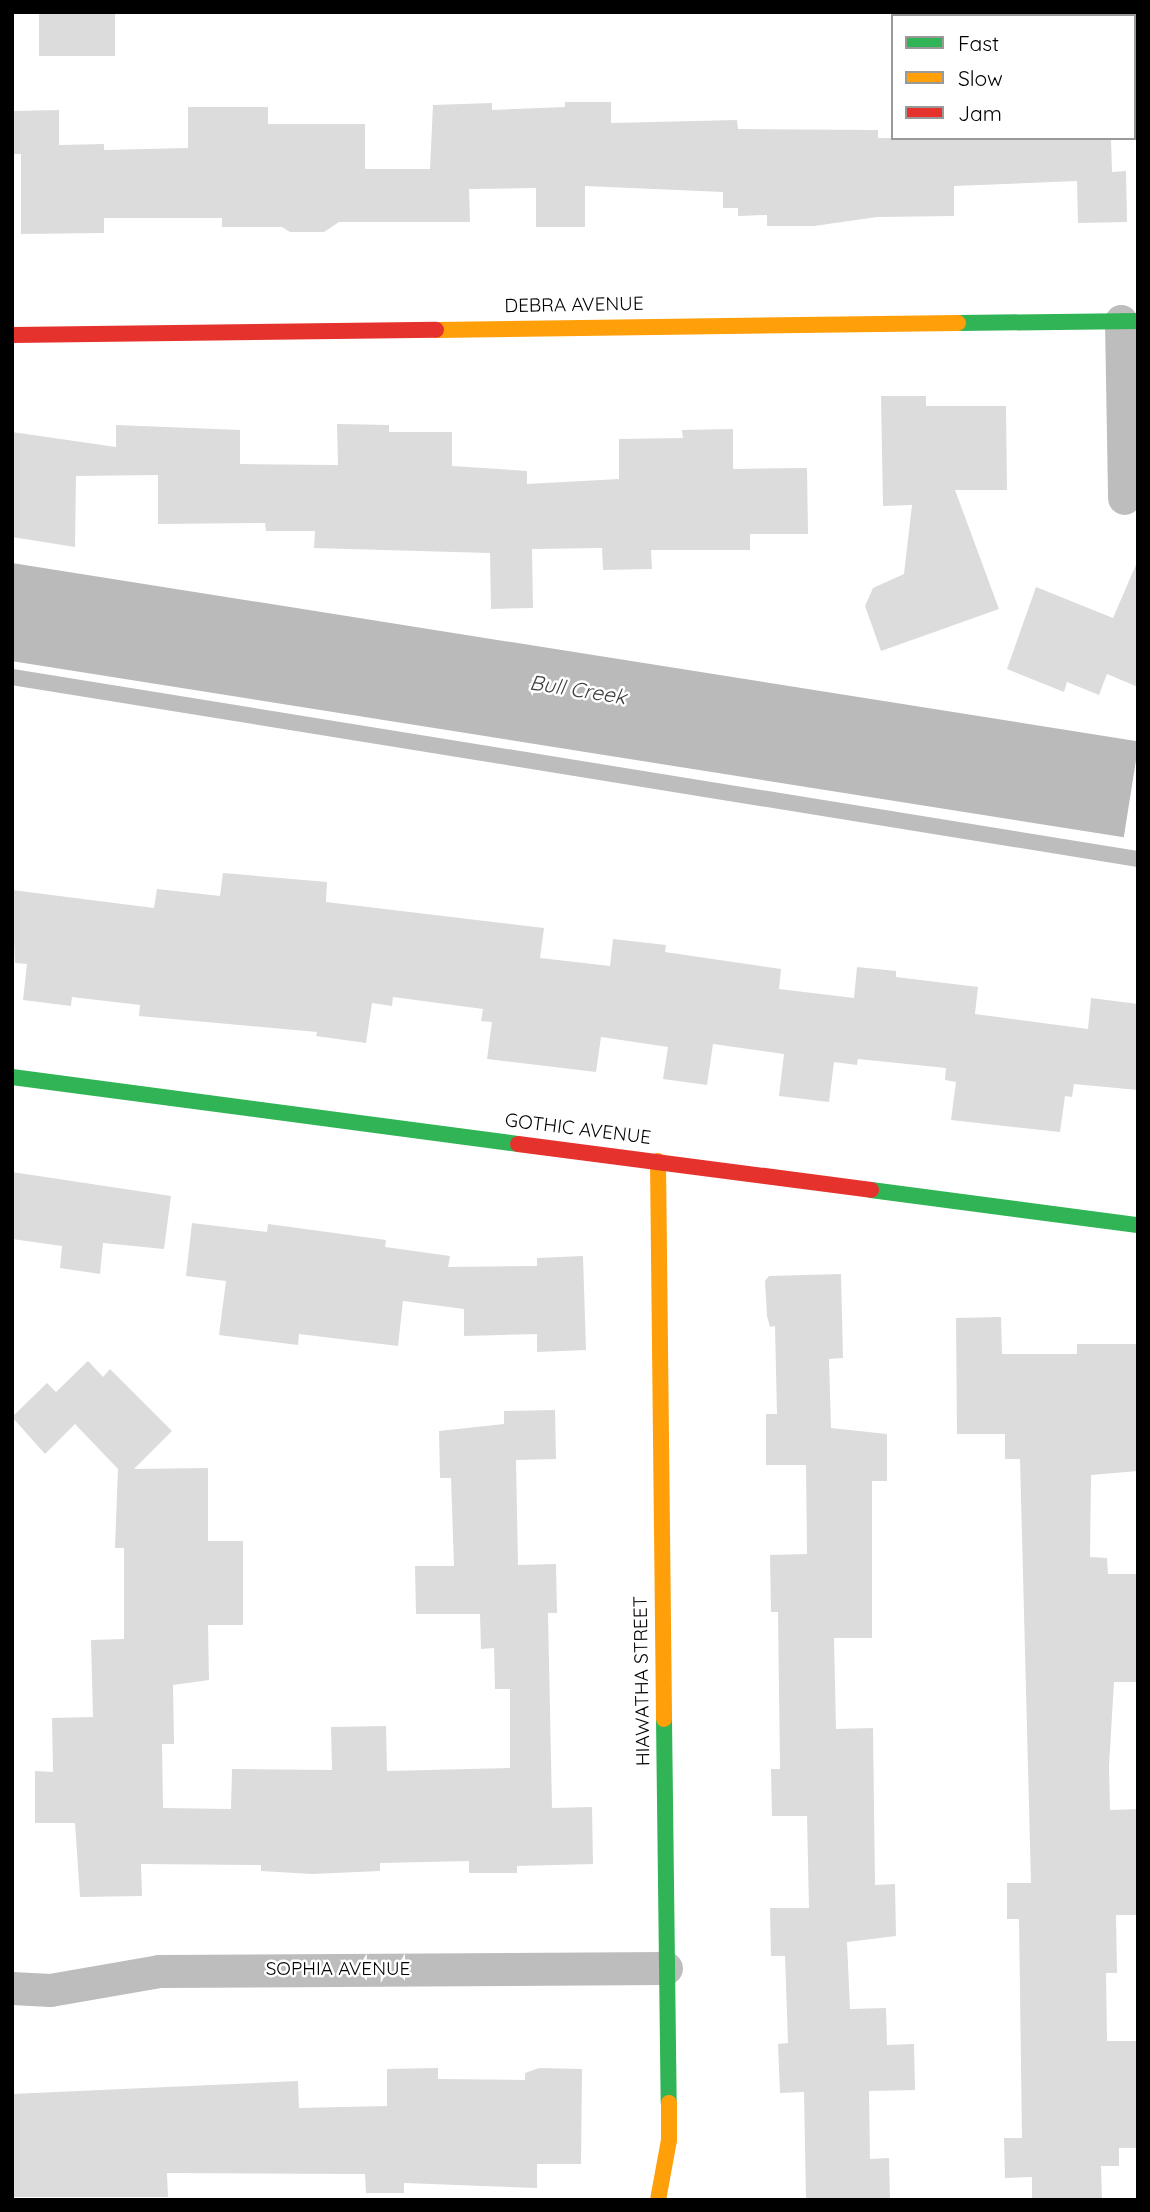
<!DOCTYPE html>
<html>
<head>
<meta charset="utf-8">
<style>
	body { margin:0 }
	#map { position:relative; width:1150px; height:2212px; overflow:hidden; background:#fff; font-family:Quicksand,sans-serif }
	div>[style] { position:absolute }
	.water>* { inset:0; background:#bababa; transform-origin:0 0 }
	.building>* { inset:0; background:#dcdcdc; transform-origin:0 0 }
	.lane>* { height:16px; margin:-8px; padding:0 8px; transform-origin:8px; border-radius:8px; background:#bdbdbd }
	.street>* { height:33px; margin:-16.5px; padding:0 16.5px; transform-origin:16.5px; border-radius:16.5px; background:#bdbdbd }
	.fast>* { height:16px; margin:-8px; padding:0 8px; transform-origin:8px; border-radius:8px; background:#30b455 }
	.slow>* { height:16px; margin:-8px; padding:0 8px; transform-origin:8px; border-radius:8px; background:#ff9f0a }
	.jam>* { height:16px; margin:-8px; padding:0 8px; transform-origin:8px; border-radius:8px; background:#e5322d }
	span { translate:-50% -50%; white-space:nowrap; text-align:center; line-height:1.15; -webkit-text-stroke:5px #fff; paint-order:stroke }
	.street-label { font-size:19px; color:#000 }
	.water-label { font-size:21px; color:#3e3e3e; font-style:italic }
	.frame { position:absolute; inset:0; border:14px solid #000; pointer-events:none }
	.legend { position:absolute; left:891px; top:14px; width:245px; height:126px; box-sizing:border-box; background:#fff; border:2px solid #999; margin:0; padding:9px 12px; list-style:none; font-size:21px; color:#000 }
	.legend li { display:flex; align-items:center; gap:14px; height:35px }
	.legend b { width:35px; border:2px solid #999 }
</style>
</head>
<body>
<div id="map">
	<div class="water">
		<i style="left:12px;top:563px;width:1141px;height:97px;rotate:9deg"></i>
	</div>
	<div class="building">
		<i style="left:115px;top:12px;width:44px;height:76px;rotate:90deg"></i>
		<i style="clip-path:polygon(565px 102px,611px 102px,611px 123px,737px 120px,738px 129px,878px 130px,878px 138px,1111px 138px,1112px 172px,1126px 171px,1127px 222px,1078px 223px,1077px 181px,954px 186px,954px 216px,877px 217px,814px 226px,767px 226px,767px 215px,738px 216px,738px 208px,723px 208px,723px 192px,585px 186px,585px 227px,536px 227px,536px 188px,469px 189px,470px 222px,339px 222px,324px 232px,290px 232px,282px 227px,222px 227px,222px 218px,104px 218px,104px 233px,21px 234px,21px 154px,12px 154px,12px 111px,59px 110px,59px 145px,104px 144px,104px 150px,188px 148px,188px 107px,268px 107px,268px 124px,365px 124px,365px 169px,430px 169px,433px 105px,492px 103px,492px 110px,565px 107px)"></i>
		<i style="clip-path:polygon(881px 396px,926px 396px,926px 406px,1006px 406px,1007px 490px,955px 490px,999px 609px,881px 651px,865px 606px,873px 588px,904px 574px,912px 505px,883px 506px)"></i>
		<i style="clip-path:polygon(337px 424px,389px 425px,389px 432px,452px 432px,452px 466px,527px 471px,527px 484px,619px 479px,619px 439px,683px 438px,682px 430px,733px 429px,733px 469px,807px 468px,808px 534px,750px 534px,750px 550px,651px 550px,652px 569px,603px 570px,602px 548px,532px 549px,533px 608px,491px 609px,490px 553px,314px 548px,315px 531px,266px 531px,265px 523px,158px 524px,158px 475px,76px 476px,75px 547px,12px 537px,12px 432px,116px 447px,116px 425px,240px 430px,240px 464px,338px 465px)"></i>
		<i style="clip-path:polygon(1138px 560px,1138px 687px,1107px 674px,1099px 695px,1067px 682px,1064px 692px,1007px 669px,1036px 587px,1113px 618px)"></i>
		<i style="clip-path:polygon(223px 873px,327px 882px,326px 902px,544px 928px,540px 958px,610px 966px,613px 939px,666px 945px,665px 952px,781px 969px,779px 989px,854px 998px,857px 967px,896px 971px,896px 977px,978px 987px,975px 1014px,1088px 1029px,1091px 998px,1138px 1004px,1138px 1090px,1074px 1084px,1072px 1097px,1065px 1096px,1060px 1132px,951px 1120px,956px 1082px,945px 1080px,946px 1068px,858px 1059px,857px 1065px,834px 1062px,829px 1102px,779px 1096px,784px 1054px,713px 1044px,707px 1085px,663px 1079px,668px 1047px,601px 1037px,596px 1072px,487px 1059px,492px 1022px,481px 1021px,483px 1009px,393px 997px,392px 1006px,372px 1003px,366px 1043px,316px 1036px,317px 1032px,139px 1016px,140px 1005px,72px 997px,71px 1006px,23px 1000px,27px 964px,15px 963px,12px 890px,154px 908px,157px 889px,220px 896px)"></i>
		<i style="clip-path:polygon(12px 1172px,171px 1196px,164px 1249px,103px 1243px,100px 1274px,60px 1268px,62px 1246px,12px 1239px)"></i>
		<i style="clip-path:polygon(192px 1223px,267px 1232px,268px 1224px,386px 1240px,385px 1247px,450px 1256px,448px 1267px,537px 1266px,537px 1258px,583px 1256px,586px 1350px,537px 1352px,537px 1334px,464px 1336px,464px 1309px,403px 1301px,398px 1346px,299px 1334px,298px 1345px,219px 1335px,226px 1281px,186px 1276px)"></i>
		<i style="clip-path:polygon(841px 1274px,843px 1358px,829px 1359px,831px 1428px,887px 1434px,887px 1481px,872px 1481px,872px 1638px,834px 1638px,836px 1729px,873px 1728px,875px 1885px,895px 1884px,896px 1936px,847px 1942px,850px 2009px,886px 2008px,887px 2045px,914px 2044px,915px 2090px,869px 2091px,870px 2159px,889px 2158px,890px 2200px,806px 2200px,804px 2092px,780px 2093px,778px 2044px,788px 2043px,785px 1956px,771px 1956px,770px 1908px,809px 1908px,807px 1816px,772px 1816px,771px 1769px,780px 1769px,778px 1612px,771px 1612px,770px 1555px,807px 1554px,806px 1465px,766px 1465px,766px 1414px,777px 1414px,775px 1326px,770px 1327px,767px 1316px,765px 1281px,769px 1276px)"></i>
		<i style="clip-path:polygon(1001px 1317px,1002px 1354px,1077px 1354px,1077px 1344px,1138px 1344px,1138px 1471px,1091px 1475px,1090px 1557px,1107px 1558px,1108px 1574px,1138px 1574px,1138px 1682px,1114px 1682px,1109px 1766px,1110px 1810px,1138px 1809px,1138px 1915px,1116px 1915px,1117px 1973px,1106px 1973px,1107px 2041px,1138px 2041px,1138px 2148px,1119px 2148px,1119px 2166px,1101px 2166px,1102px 2200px,1032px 2200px,1032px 2177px,1005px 2178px,1004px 2138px,1022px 2138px,1019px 1919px,1007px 1919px,1007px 1883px,1031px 1883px,1020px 1459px,1005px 1459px,1005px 1434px,957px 1434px,956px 1318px)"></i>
		<i style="clip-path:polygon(88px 1361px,103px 1377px,110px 1369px,172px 1431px,134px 1469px,208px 1468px,208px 1541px,243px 1541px,243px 1625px,208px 1625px,209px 1680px,173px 1685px,174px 1744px,162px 1744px,163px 1808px,231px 1809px,232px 1769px,332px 1770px,331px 1727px,386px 1726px,387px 1771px,510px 1768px,510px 1689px,495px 1689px,494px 1648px,481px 1649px,480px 1614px,416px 1614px,415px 1566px,454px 1566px,451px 1478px,440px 1478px,439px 1431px,504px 1424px,504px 1411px,555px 1410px,556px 1459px,516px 1460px,518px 1565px,556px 1564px,557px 1613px,548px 1613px,552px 1808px,592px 1807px,593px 1864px,517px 1866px,517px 1873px,469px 1873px,469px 1861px,380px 1863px,380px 1871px,312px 1874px,261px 1871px,261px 1865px,141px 1864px,142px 1896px,80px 1897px,75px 1823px,35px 1823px,35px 1771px,53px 1772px,52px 1718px,93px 1717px,91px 1640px,124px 1639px,124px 1548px,115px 1548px,118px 1469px,75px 1424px,45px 1454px,12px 1417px,47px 1383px,56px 1392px)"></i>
		<i style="clip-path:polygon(438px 2068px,438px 2079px,525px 2080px,525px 2073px,539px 2068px,582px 2069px,581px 2164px,537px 2164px,537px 2188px,404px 2183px,404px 2193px,366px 2193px,365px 2174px,167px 2173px,168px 2197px,12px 2197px,12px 2094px,298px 2081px,299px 2108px,387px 2106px,387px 2069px)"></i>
	</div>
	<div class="lane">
		<i style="left:12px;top:677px;width:1141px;rotate:9.18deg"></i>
	</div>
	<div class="street">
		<i style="left:1121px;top:321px;width:177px;rotate:89deg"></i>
		<i style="left:12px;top:1988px;width:38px;rotate:3deg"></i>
		<i style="left:50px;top:1990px;width:111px;rotate:-9.9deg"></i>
		<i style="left:159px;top:1971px;width:507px;rotate:-0.34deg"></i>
	</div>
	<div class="fast">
		<i style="left:958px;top:323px;width:180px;rotate:-0.6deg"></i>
		<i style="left:12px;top:1077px;width:510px;rotate:7.54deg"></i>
		<i style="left:871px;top:1190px;width:269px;rotate:7.5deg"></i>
		<i style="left:664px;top:1719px;width:384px;rotate:89.3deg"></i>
	</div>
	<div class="slow">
		<i style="left:436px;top:330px;width:522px;rotate:-0.77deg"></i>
		<i style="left:658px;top:1161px;width:558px;rotate:89.38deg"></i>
		<i style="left:658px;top:2200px;width:61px;rotate:-79.6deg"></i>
		<i style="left:669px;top:2140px;width:37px;rotate:-90deg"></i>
	</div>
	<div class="jam">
		<i style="left:12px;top:335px;width:424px;rotate:-0.7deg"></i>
		<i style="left:518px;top:1144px;width:356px;rotate:7.4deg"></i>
	</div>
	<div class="street-label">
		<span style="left:574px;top:305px;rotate:-1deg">DEBRA AVENUE</span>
		<span style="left:578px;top:1129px;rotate:7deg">GOTHIC AVENUE</span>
		<span style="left:642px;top:1681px;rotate:-91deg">HIAWATHA STREET</span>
		<span style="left:338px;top:1969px">SOPHIA AVENUE</span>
	</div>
	<div class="water-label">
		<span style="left:578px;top:689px;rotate:9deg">Bull Creek</span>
	</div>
	<div class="frame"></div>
	<ul class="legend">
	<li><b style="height:9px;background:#30b455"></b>Fast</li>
	<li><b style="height:9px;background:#ff9f0a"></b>Slow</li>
	<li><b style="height:9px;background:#e5322d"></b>Jam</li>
	</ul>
</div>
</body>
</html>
